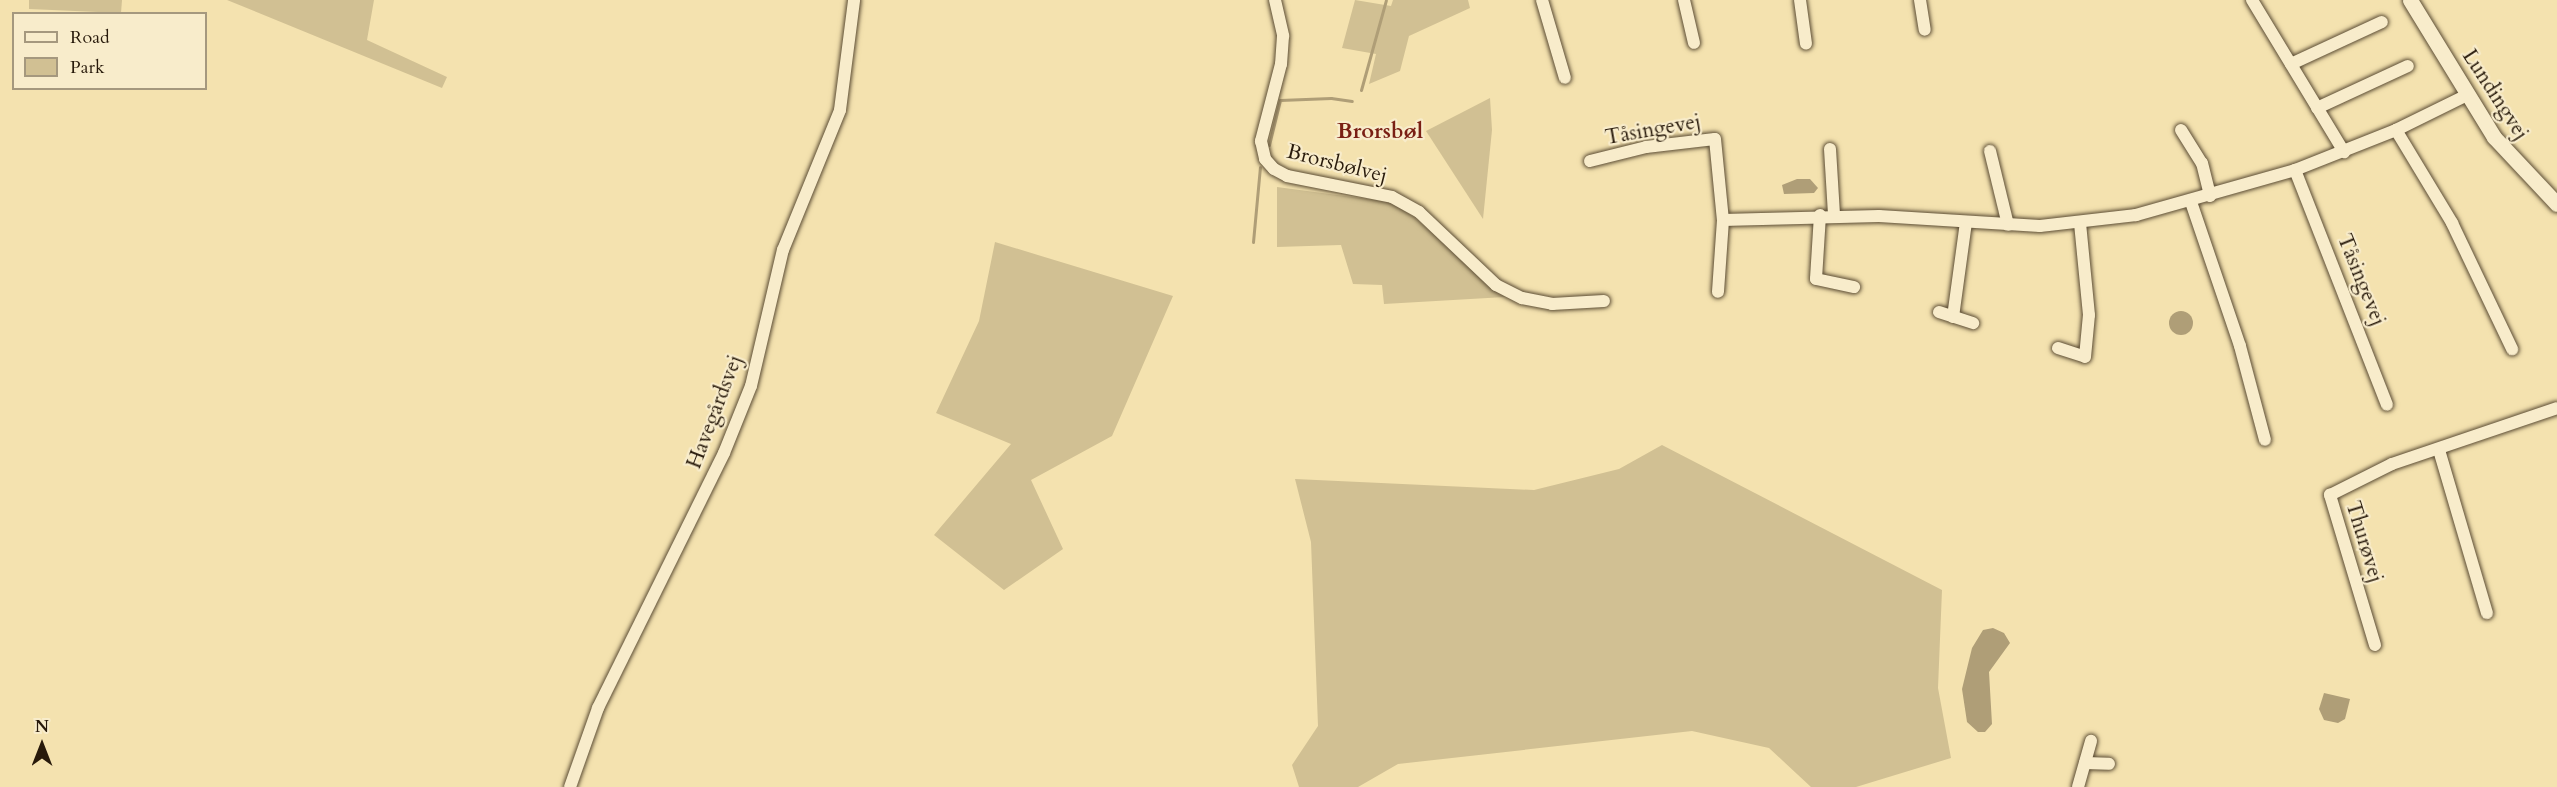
<!DOCTYPE html>
<html>
<head>
<meta charset="utf-8">
<style>
	body { margin:0 }
	#map { position:relative; width:2557px; height:787px; overflow:hidden; background:#f4e2af; font-family:Cardo,serif }
	div>[style] { position:absolute }
	.green>* { inset:0; background:#d1c093 }
	.water>* { inset:0; background:#af9e77 }
	.round { border-radius:50% }
	.stream>* { height:3px; margin:-1.5px; padding:0 1.5px; transform-origin:1.5px; border-radius:1.5px; background:#af9e77 }
	.roads { filter:drop-shadow(0 0 2px #5b4c34) drop-shadow(0 0 2px #5b4c34) }
	.minor>* { height:12px; margin:-6px; padding:0 6px; transform-origin:6px; border-radius:6px; background:#f8eccb }
	.tertiary>* { height:15px; margin:-7.5px; padding:0 7.5px; transform-origin:7.5px; border-radius:7.5px; background:#f8eccb }
	span { translate:-50% -50%; white-space:nowrap; text-align:center; line-height:1.15; -webkit-text-stroke:4.5px #f8eccb; paint-order:stroke }
	.street-label { font-size:21px; color:#281a0b }
	.neighbourhood-label { font-size:22px; color:#7a1f14; font-weight:700 }
	.legend { position:absolute; left:12px; top:12px; width:195px; height:78px; box-sizing:border-box; background:#f8eccb; border:2px solid #a5987e; margin:0; padding:8px 10px; list-style:none; font-size:18px; color:#281a0b }
	.legend li { display:flex; align-items:center; gap:12px; height:30px }
	.legend b { width:30px; border:2px solid #a5987e }
	.north { position:absolute; left:12px; top:715px; width:60px; height:60px; -webkit-text-stroke:4px #f8eccb; paint-order:stroke; rotate:0deg; font-size:16px; font-weight:700; line-height:24px; text-align:center; color:#281a0b }
	.north::after { content:''; display:block; margin:auto; width:21px; height:27px; background:#281a0b; clip-path:polygon(50% 0,100% 100%,50% 72%,0 100%) }
</style>
</head>
<body>
<div id="map">
	<div class="green">
		<i style="clip-path:polygon(29px 0,122px 0,121px 13px,29px 9px)"></i>
		<i style="clip-path:polygon(227px 0,374px 0,367px 40px,447px 77px,442px 88px)"></i>
		<i style="clip-path:polygon(1355px 0,1391px 6px,1393px 0,1468px 0,1470px 8px,1409px 36px,1400px 71px,1369px 84px,1376px 54px,1342px 48px)"></i>
		<i style="clip-path:polygon(1490px 98px,1492px 130px,1483px 219px,1426px 131px)"></i>
		<i style="clip-path:polygon(1277px 187px,1390px 202px,1414px 217px,1505px 297px,1384px 304px,1382px 285px,1353px 284px,1341px 245px,1277px 247px)"></i>
		<i style="clip-path:polygon(995px 242px,1173px 296px,1112px 436px,1031px 480px,1063px 549px,1004px 590px,934px 535px,1011px 444px,936px 413px,979px 321px)"></i>
		<i style="clip-path:polygon(1662px 445px,1942px 590px,1938px 688px,1951px 758px,1856px 787px,1811px 787px,1769px 748px,1692px 731px,1398px 764px,1358px 787px,1299px 787px,1292px 765px,1318px 726px,1311px 542px,1295px 479px,1534px 490px,1619px 469px)"></i>
	</div>
	<div class="water">
		<i style="clip-path:polygon(1797px 179px,1810px 179px,1818px 188px,1814px 193px,1784px 194px,1782px 185px)"></i>
		<i class="round" style="left:2169px;top:311px;width:24px;height:24px"></i>
		<i style="clip-path:polygon(1993px 628px,2004px 633px,2010px 643px,1989px 672px,1992px 724px,1985px 732px,1978px 732px,1967px 722px,1962px 689px,1972px 648px,1983px 630px)"></i>
		<i style="clip-path:polygon(2324px 693px,2350px 699px,2345px 719px,2338px 723px,2324px 720px,2319px 709px)"></i>
	</div>
	<div class="stream">
		<i style="left:1361px;top:90px;width:93px;rotate:-74.5deg"></i>
		<i style="left:1269px;top:145px;width:46px;rotate:-76.3deg"></i>
		<i style="left:1280px;top:100px;width:51px;rotate:-2.2deg"></i>
		<i style="left:1331px;top:98px;width:21px;rotate:8deg"></i>
		<i style="left:1253px;top:242px;width:75px;rotate:-84.7deg"></i>
	</div>
	<div class="roads">
		<div class="minor">
			<i style="left:1275px;top:0;width:37px;rotate:77deg"></i>
			<i style="left:1283px;top:36px;width:28px;rotate:94deg"></i>
			<i style="left:1281px;top:64px;width:80px;rotate:104.6deg"></i>
			<i style="left:1261px;top:141px;width:18px;rotate:77deg"></i>
			<i style="left:1265px;top:159px;width:13px;rotate:48deg"></i>
			<i style="left:1274px;top:169px;width:15px;rotate:28deg"></i>
			<i style="left:1287px;top:176px;width:107px;rotate:11.3deg"></i>
			<i style="left:1392px;top:197px;width:31px;rotate:29deg"></i>
			<i style="left:1419px;top:212px;width:106px;rotate:43.5deg"></i>
			<i style="left:1496px;top:285px;width:29px;rotate:27deg"></i>
			<i style="left:1522px;top:298px;width:31px;rotate:11deg"></i>
			<i style="left:1552px;top:304px;width:52px;rotate:-3.3deg"></i>
			<i style="left:1542px;top:0;width:81px;rotate:73.6deg"></i>
			<i style="left:1684px;top:0;width:44px;rotate:76.9deg"></i>
			<i style="left:1800px;top:0;width:44px;rotate:82.2deg"></i>
			<i style="left:1920px;top:0;width:30px;rotate:81deg"></i>
			<i style="left:2252px;top:0;width:178px;rotate:58.8deg"></i>
			<i style="left:2291px;top:64px;width:100px;rotate:-24.8deg"></i>
			<i style="left:2317px;top:108px;width:100px;rotate:-24.8deg"></i>
			<i style="left:2181px;top:130px;width:39px;rotate:58deg"></i>
			<i style="left:2202px;top:163px;width:34px;rotate:76deg"></i>
			<i style="left:2396px;top:130px;width:109px;rotate:58.9deg"></i>
			<i style="left:2452px;top:223px;width:140px;rotate:64.5deg"></i>
			<i style="left:1830px;top:149px;width:66px;rotate:86.5deg"></i>
			<i style="left:1990px;top:151px;width:76px;rotate:76.3deg"></i>
			<i style="left:1590px;top:161px;width:58px;rotate:-14deg"></i>
			<i style="left:1646px;top:147px;width:69px;rotate:-6.6deg"></i>
			<i style="left:1715px;top:139px;width:81px;rotate:84.4deg"></i>
			<i style="left:1723px;top:220px;width:72px;rotate:94deg"></i>
			<i style="left:2295px;top:170px;width:252px;rotate:68.6deg"></i>
			<i style="left:2191px;top:202px;width:152px;rotate:71.2deg"></i>
			<i style="left:2240px;top:346px;width:97px;rotate:75.1deg"></i>
			<i style="left:1820px;top:215px;width:64px;rotate:93.6deg"></i>
			<i style="left:1816px;top:279px;width:39px;rotate:12deg"></i>
			<i style="left:1723px;top:220px;width:156px;rotate:-1.5deg"></i>
			<i style="left:1879px;top:216px;width:161px;rotate:3.6deg"></i>
			<i style="left:2040px;top:226px;width:97px;rotate:-6.5deg"></i>
			<i style="left:2136px;top:215px;width:165px;rotate:-15.8deg"></i>
			<i style="left:2295px;top:170px;width:109px;rotate:-21.6deg"></i>
			<i style="left:2396px;top:130px;width:79px;rotate:-26.2deg"></i>
			<i style="left:1939px;top:312px;width:36px;rotate:18deg"></i>
			<i style="left:1953px;top:317px;width:96px;rotate:-82.2deg"></i>
			<i style="left:2058px;top:348px;width:28px;rotate:18deg"></i>
			<i style="left:2085px;top:357px;width:42px;rotate:-84.6deg"></i>
			<i style="left:2089px;top:315px;width:92px;rotate:-95.6deg"></i>
			<i style="left:2439px;top:450px;width:170px;rotate:73.6deg"></i>
			<i style="left:2375px;top:645px;width:157px;rotate:-106.7deg"></i>
			<i style="left:2330px;top:495px;width:69px;rotate:-26.6deg"></i>
			<i style="left:2392px;top:464px;width:174px;rotate:-18.7deg"></i>
			<i style="left:2085px;top:763px;width:24px;rotate:2deg"></i>
			<i style="left:570px;top:787px;width:84px;rotate:-70.5deg"></i>
			<i style="left:598px;top:708px;width:284px;rotate:-63.7deg"></i>
			<i style="left:724px;top:453px;width:72px;rotate:-68.1deg"></i>
			<i style="left:751px;top:386px;width:140px;rotate:-76.8deg"></i>
			<i style="left:783px;top:250px;width:151px;rotate:-67.8deg"></i>
			<i style="left:840px;top:110px;width:111px;rotate:-82.7deg"></i>
			<i style="left:2078px;top:787px;width:48px;rotate:-74.2deg"></i>
		</div>
		<div class="tertiary">
			<i style="left:2410px;top:0;width:161px;rotate:58.5deg"></i>
			<i style="left:2494px;top:137px;width:92px;rotate:46.8deg"></i>
		</div>
	</div>
	<div class="street-label">
		<span style="left:2495px;top:95px;rotate:57deg">Lundingvej</span>
		<span style="left:1653px;top:130px;rotate:-10deg">Tåsingevej</span>
		<span style="left:1337px;top:164px;rotate:14deg">Brorsbølvej</span>
		<span style="left:2361px;top:280px;rotate:68deg">Tåsingevej</span>
		<span style="left:715px;top:412px;rotate:-69deg">Havegårdsvej</span>
		<span style="left:2364px;top:542px;rotate:73deg">Thurøvej</span>
	</div>
	<div class="neighbourhood-label">
		<span style="left:1380px;top:132px">Brorsbøl</span>
	</div>
	<ul class="legend">
	<li><b style="height:8px;background:#f8eccb"></b>Road</li>
	<li><b style="height:16px;background:#d1c093"></b>Park</li>
	</ul>
	<div class="north">N</div>
</div>
</body>
</html>
